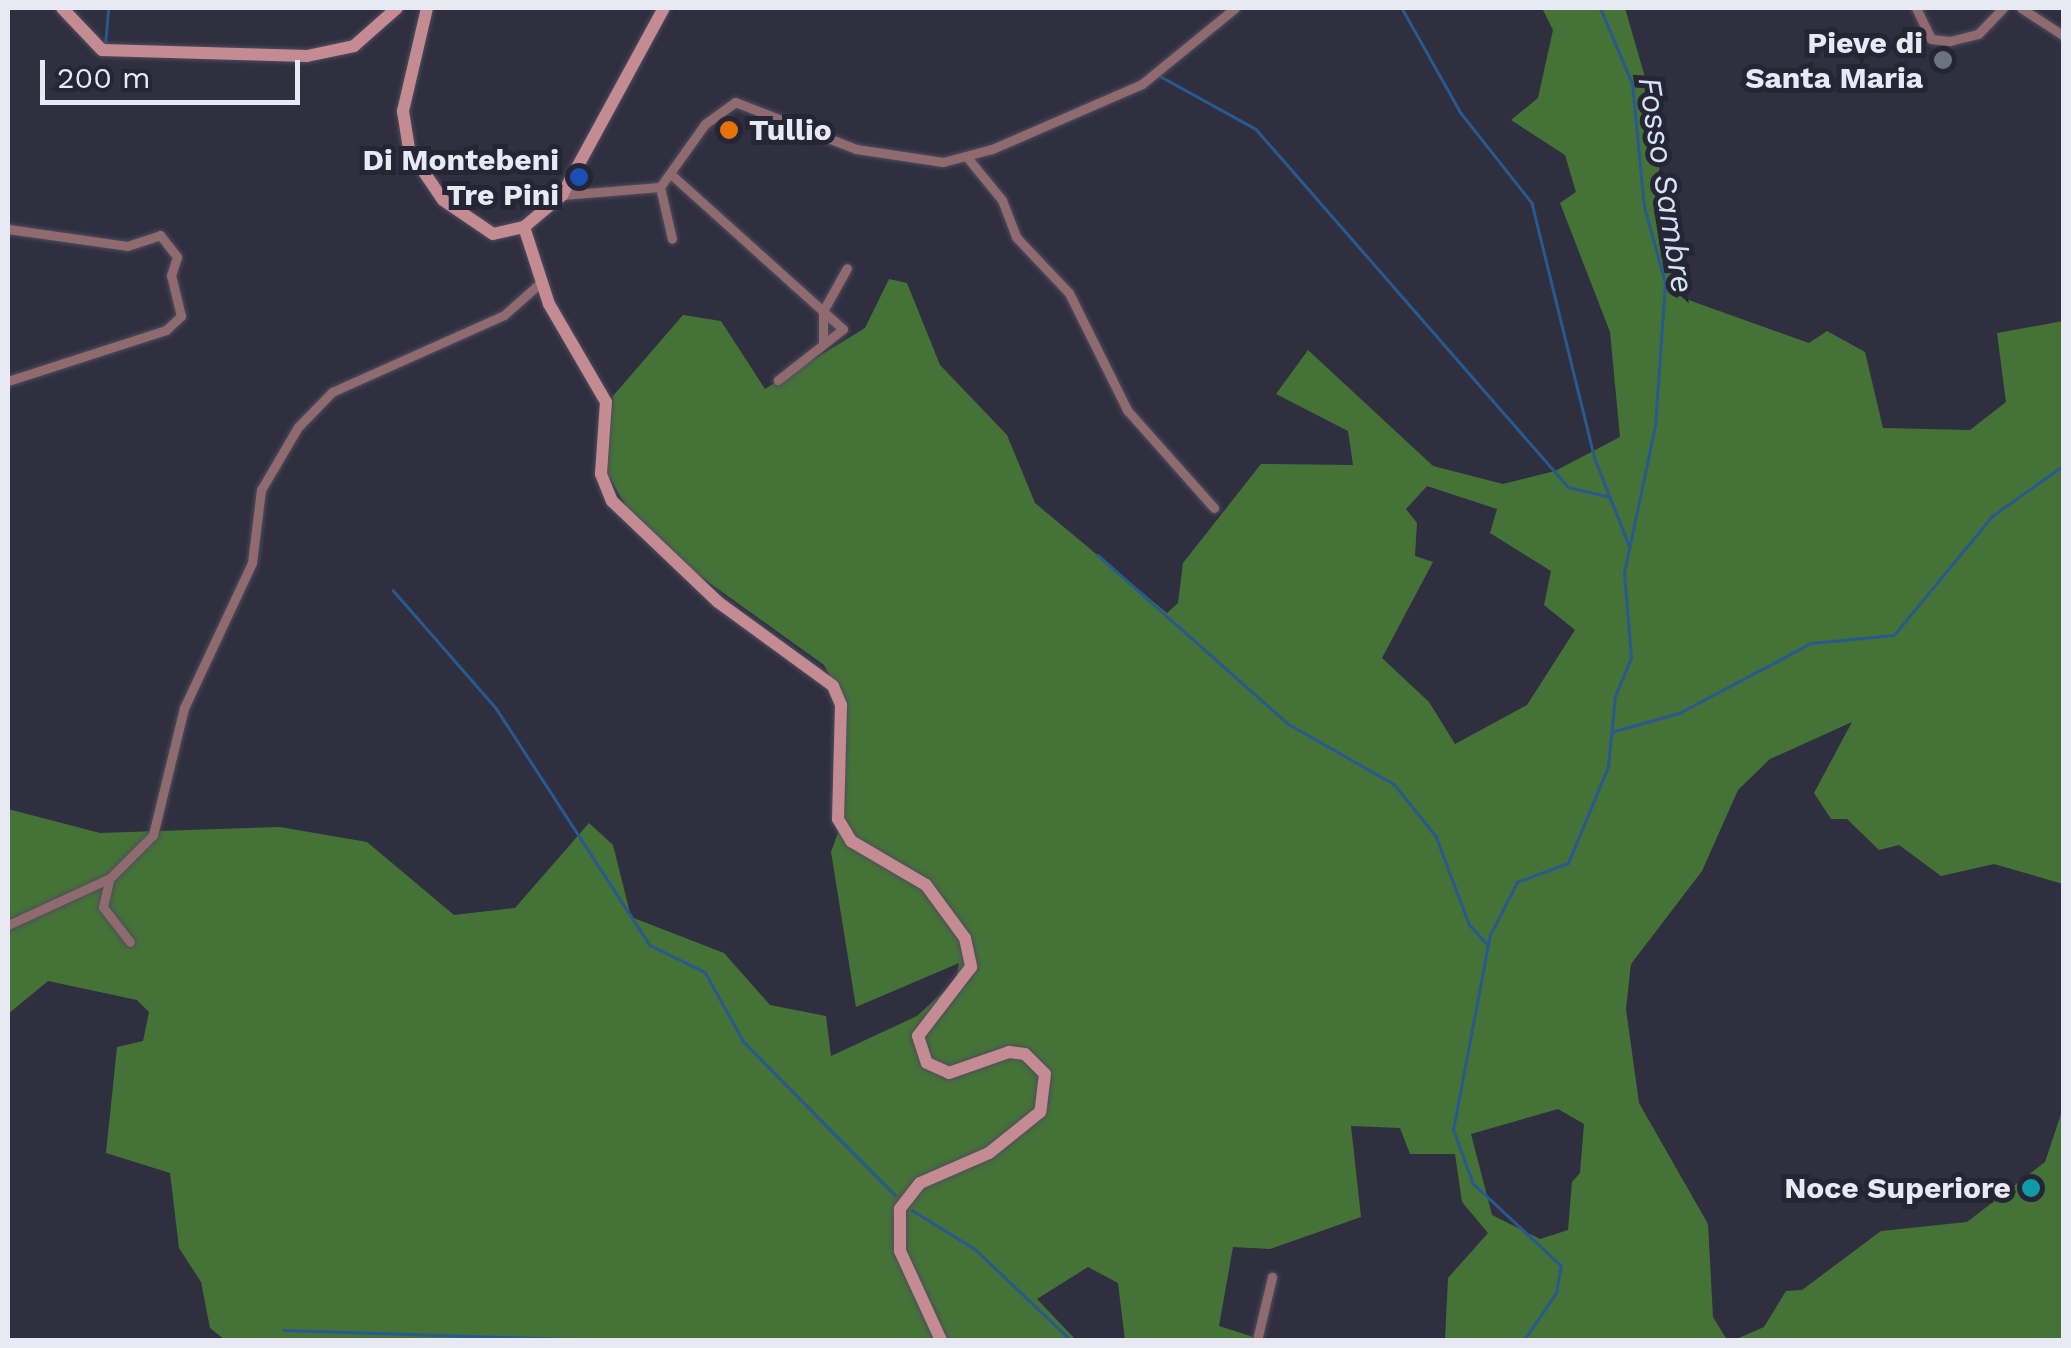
<!DOCTYPE html>
<html>
<head>
<meta charset="utf-8">
<style>
	body { margin:0 }
	#map { position:relative; width:2071px; height:1348px; overflow:hidden; background:#302f40; font-family:"Work Sans",sans-serif }
	div>[style] { position:absolute }
	.forest>* { inset:0; background:#457337 }
	.stream>* { height:2.5px; margin:-1.25px; padding:0 1.25px; transform-origin:1.25px; border-radius:1.25px; background:#28598f }
	.roads { filter:drop-shadow(0 0 2px #4e4d5d) drop-shadow(0 0 2px #4e4d5d) }
	.street>* { height:9px; margin:-4.5px; padding:0 4.5px; transform-origin:4.5px; border-radius:4.5px; background:#8f6b70 }
	.secondary>* { height:12px; margin:-6px; padding:0 6px; transform-origin:6px; border-radius:6px; background:#c48b93 }
	.dots>* { width:28px; height:28px; translate:-50% -50%; box-sizing:border-box; border:5px solid #262536; border-radius:50% }
	span { translate:-50% -50%; white-space:nowrap; text-align:center; line-height:1.15; -webkit-text-stroke:10px #262536; paint-order:stroke }
	.poi-label { font-size:30px; color:#e9e9f4; font-weight:700 }
	.right { translate:-100% -50%; text-align:right }
	.left { translate:0 -50%; text-align:left }
	.water-label { font-size:32px; color:#d6e3f4; font-style:italic }
	.frame { position:absolute; inset:0; border:10px solid #e9e9f4; pointer-events:none }
	.scale { position:absolute; left:40px; top:60px; width:260px; height:45px; box-sizing:border-box; border:5px solid #e9e9f4; border-top:0; padding-left:12px; font-size:30px; line-height:35px; white-space:nowrap; color:#e9e9f4; -webkit-text-stroke:8px #262536; paint-order:stroke }
</style>
</head>
<body>
<div id="map">
	<div class="forest">
		<i style="clip-path:polygon(evenodd,1542px 8px,1625px 8px,1661px 133px,1657px 213px,1683px 298px,1809px 343px,1827px 331px,1865px 352px,1883px 428px,1970px 430px,2006px 402px,1997px 333px,2063px 321px,2063px 884px,1994px 864px,1941px 876px,1899px 845px,1879px 850px,1847px 819px,1831px 819px,1814px 793px,1852px 722px,1770px 759px,1738px 790px,1702px 871px,1631px 964px,1626px 1009px,1639px 1103px,1708px 1224px,1713px 1317px,1727px 1340px,1445px 1340px,1448px 1278px,1488px 1233px,1462px 1202px,1455px 1154px,1410px 1154px,1400px 1128px,1351px 1126px,1361px 1217px,1270px 1249px,1233px 1247px,1219px 1326px,1263px 1340px,1125px 1340px,1118px 1283px,1088px 1267px,1037px 1299px,1076px 1340px,225px 1340px,210px 1328px,201px 1282px,179px 1248px,170px 1173px,106px 1153px,117px 1047px,143px 1041px,149px 1012px,137px 1000px,48px 981px,8px 1014px,8px 809px,100px 833px,280px 827px,367px 842px,454px 915px,515px 908px,589px 823px,613px 845px,631px 917px,724px 953px,770px 1005px,826px 1016px,831px 1056px,917px 1016px,956px 980px,959px 963px,856px 1007px,831px 852px,844px 816px,846px 705px,824px 665px,693px 571px,626px 506px,607px 473px,613px 396px,683px 315px,721px 321px,765px 389px,865px 328px,889px 279px,907px 283px,940px 365px,1007px 435px,1035px 503px,1167px 613px,1178px 603px,1183px 563px,1261px 464px,1353px 465px,1348px 431px,1276px 394px,1308px 350px,1433px 466px,1503px 484px,1555px 471px,1620px 437px,1610px 332px,1560px 203px,1576px 192px,1565px 155px,1511px 120px,1538px 98px,1553px 30px,1542px 8px,1427px 486px,1497px 509px,1490px 533px,1551px 571px,1544px 605px,1575px 630px,1527px 705px,1455px 744px,1429px 702px,1382px 658px,1433px 562px,1415px 556px,1417px 523px,1406px 509px,1427px 486px,1542px 8px,1558px 1109px,1584px 1124px,1580px 1173px,1572px 1182px,1568px 1230px,1540px 1239px,1492px 1215px,1471px 1134px,1558px 1109px)"></i>
		<i style="clip-path:polygon(2063px 1108px,2063px 1340px,1734px 1340px,1764px 1327px,1786px 1291px,1802px 1290px,1881px 1231px,1967px 1222px,2045px 1162px)"></i>
	</div>
	<div class="stream">
		<i style="left:1402px;top:8px;width:120px;rotate:60.7deg"></i>
		<i style="left:1461px;top:113px;width:115px;rotate:51.7deg"></i>
		<i style="left:1532px;top:203px;width:264px;rotate:76.2deg"></i>
		<i style="left:1595px;top:459px;width:92px;rotate:68.4deg"></i>
		<i style="left:105px;top:45px;width:37px;rotate:-85deg"></i>
		<i style="left:1160px;top:76px;width:110px;rotate:28.9deg"></i>
		<i style="left:1256px;top:129px;width:475px;rotate:48.9deg"></i>
		<i style="left:1568px;top:487px;width:43px;rotate:13.4deg"></i>
		<i style="left:1098px;top:555px;width:253px;rotate:41.6deg"></i>
		<i style="left:1287px;top:723px;width:123px;rotate:29.7deg"></i>
		<i style="left:1394px;top:784px;width:67px;rotate:51.1deg"></i>
		<i style="left:1436px;top:836px;width:94px;rotate:69.4deg"></i>
		<i style="left:1469px;top:924px;width:27px;rotate:48deg"></i>
		<i style="left:393px;top:590px;width:157px;rotate:48.9deg"></i>
		<i style="left:496px;top:708px;width:283px;rotate:57deg"></i>
		<i style="left:650px;top:945px;width:61px;rotate:26.1deg"></i>
		<i style="left:705px;top:972px;width:80px;rotate:60.9deg"></i>
		<i style="left:744px;top:1042px;width:215px;rotate:45.4deg"></i>
		<i style="left:1611px;top:732px;width:71px;rotate:-15.6deg"></i>
		<i style="left:1679px;top:713px;width:149px;rotate:-27.9deg"></i>
		<i style="left:1811px;top:643px;width:83px;rotate:-5.5deg"></i>
		<i style="left:1894px;top:635px;width:154px;rotate:-50.5deg"></i>
		<i style="left:1992px;top:516px;width:88px;rotate:-35.3deg"></i>
		<i style="left:912px;top:1210px;width:74px;rotate:31.8deg"></i>
		<i style="left:975px;top:1249px;width:132px;rotate:43.5deg"></i>
		<i style="left:283px;top:1330px;width:327px;rotate:1.8deg"></i>
		<i style="left:1524px;top:1340px;width:57px;rotate:-55.8deg"></i>
		<i style="left:1556px;top:1293px;width:27px;rotate:-80deg"></i>
		<i style="left:1561px;top:1266px;width:120px;rotate:-137deg"></i>
		<i style="left:1473px;top:1184px;width:58px;rotate:-110.3deg"></i>
		<i style="left:1453px;top:1130px;width:198px;rotate:-79.3deg"></i>
		<i style="left:1490px;top:935px;width:59px;rotate:-63deg"></i>
		<i style="left:1517px;top:882px;width:54px;rotate:-20.4deg"></i>
		<i style="left:1568px;top:863px;width:104px;rotate:-67.4deg"></i>
		<i style="left:1608px;top:767px;width:71px;rotate:-84.4deg"></i>
		<i style="left:1615px;top:696px;width:41px;rotate:-67.2deg"></i>
		<i style="left:1631px;top:658px;width:85px;rotate:-94.7deg"></i>
		<i style="left:1624px;top:573px;width:150px;rotate:-78.1deg"></i>
		<i style="left:1655px;top:426px;width:143px;rotate:-86deg"></i>
		<i style="left:1665px;top:283px;width:79px;rotate:-105.4deg"></i>
		<i style="left:1644px;top:207px;width:124px;rotate:-95.6deg"></i>
		<i style="left:1632px;top:84px;width:82px;rotate:-112.8deg"></i>
	</div>
	<div class="roads">
		<div class="street">
			<i style="left:1916px;top:8px;width:34px;rotate:64deg"></i>
			<i style="left:1931px;top:39px;width:19px;rotate:6deg"></i>
			<i style="left:1950px;top:41px;width:29px;rotate:-14deg"></i>
			<i style="left:1978px;top:34px;width:36px;rotate:-46deg"></i>
			<i style="left:2021px;top:8px;width:51px;rotate:33.1deg"></i>
			<i style="left:966px;top:156px;width:57px;rotate:50.7deg"></i>
			<i style="left:1002px;top:200px;width:40px;rotate:69deg"></i>
			<i style="left:1016px;top:237px;width:77px;rotate:46.6deg"></i>
			<i style="left:1069px;top:293px;width:131px;rotate:63.6deg"></i>
			<i style="left:1127px;top:410px;width:131px;rotate:48.4deg"></i>
			<i style="left:674px;top:177px;width:227px;rotate:42deg"></i>
			<i style="left:843px;top:329px;width:83px;rotate:141.9deg"></i>
			<i style="left:660px;top:187px;width:53px;rotate:77deg"></i>
			<i style="left:562px;top:195px;width:98px;rotate:-4.7deg"></i>
			<i style="left:660px;top:187px;width:77px;rotate:-54.5deg"></i>
			<i style="left:705px;top:124px;width:37px;rotate:-36deg"></i>
			<i style="left:735px;top:102px;width:130px;rotate:21.2deg"></i>
			<i style="left:856px;top:149px;width:88px;rotate:8.5deg"></i>
			<i style="left:943px;top:162px;width:51px;rotate:-14.9deg"></i>
			<i style="left:992px;top:149px;width:163px;rotate:-23.4deg"></i>
			<i style="left:1142px;top:84px;width:120px;rotate:-39.3deg"></i>
			<i style="left:8px;top:229px;width:120px;rotate:8.1deg"></i>
			<i style="left:127px;top:246px;width:35px;rotate:-18deg"></i>
			<i style="left:160px;top:235px;width:28px;rotate:52deg"></i>
			<i style="left:177px;top:257px;width:19px;rotate:108deg"></i>
			<i style="left:171px;top:275px;width:42px;rotate:76.3deg"></i>
			<i style="left:181px;top:316px;width:21px;rotate:137deg"></i>
			<i style="left:166px;top:330px;width:166px;rotate:162.1deg"></i>
			<i style="left:823px;top:342px;width:31px;rotate:-90deg"></i>
			<i style="left:823px;top:311px;width:49px;rotate:-60.8deg"></i>
			<i style="left:109px;top:881px;width:27px;rotate:103deg"></i>
			<i style="left:103px;top:907px;width:44px;rotate:52.4deg"></i>
			<i style="left:8px;top:925px;width:112px;rotate:-24.7deg"></i>
			<i style="left:110px;top:878px;width:61px;rotate:-45deg"></i>
			<i style="left:153px;top:835px;width:131px;rotate:-76.3deg"></i>
			<i style="left:184px;top:708px;width:160px;rotate:-64.9deg"></i>
			<i style="left:252px;top:563px;width:74px;rotate:-83deg"></i>
			<i style="left:261px;top:490px;width:73px;rotate:-59.6deg"></i>
			<i style="left:298px;top:427px;width:49px;rotate:-45.8deg"></i>
			<i style="left:332px;top:392px;width:188px;rotate:-24.1deg"></i>
			<i style="left:504px;top:315px;width:47px;rotate:-41.5deg"></i>
			<i style="left:1257px;top:1340px;width:65px;rotate:-76.6deg"></i>
		</div>
		<div class="secondary">
			<i style="left:62px;top:8px;width:58px;rotate:46.4deg"></i>
			<i style="left:102px;top:50px;width:205px;rotate:1.7deg"></i>
			<i style="left:307px;top:56px;width:48px;rotate:-12deg"></i>
			<i style="left:354px;top:46px;width:57px;rotate:-41.5deg"></i>
			<i style="left:427px;top:8px;width:106px;rotate:103.1deg"></i>
			<i style="left:403px;top:111px;width:39px;rotate:81deg"></i>
			<i style="left:409px;top:150px;width:60px;rotate:55.8deg"></i>
			<i style="left:443px;top:200px;width:60px;rotate:34.2deg"></i>
			<i style="left:493px;top:234px;width:32px;rotate:-13deg"></i>
			<i style="left:524px;top:227px;width:50px;rotate:-40.1deg"></i>
			<i style="left:562px;top:195px;width:213px;rotate:-61.4deg"></i>
			<i style="left:524px;top:227px;width:81px;rotate:72deg"></i>
			<i style="left:549px;top:304px;width:113px;rotate:59.8deg"></i>
			<i style="left:606px;top:402px;width:72px;rotate:94deg"></i>
			<i style="left:601px;top:474px;width:29px;rotate:68deg"></i>
			<i style="left:612px;top:501px;width:146px;rotate:43.6deg"></i>
			<i style="left:718px;top:602px;width:142px;rotate:36.1deg"></i>
			<i style="left:833px;top:686px;width:21px;rotate:67deg"></i>
			<i style="left:841px;top:705px;width:114px;rotate:91.5deg"></i>
			<i style="left:838px;top:819px;width:26px;rotate:59deg"></i>
			<i style="left:851px;top:841px;width:87px;rotate:30.4deg"></i>
			<i style="left:926px;top:885px;width:66px;rotate:53.7deg"></i>
			<i style="left:965px;top:938px;width:30px;rotate:78deg"></i>
			<i style="left:971px;top:967px;width:87px;rotate:127.5deg"></i>
			<i style="left:918px;top:1036px;width:28px;rotate:72deg"></i>
			<i style="left:927px;top:1063px;width:24px;rotate:24deg"></i>
			<i style="left:949px;top:1073px;width:64px;rotate:-19.3deg"></i>
			<i style="left:1009px;top:1052px;width:16px;rotate:7deg"></i>
			<i style="left:1025px;top:1054px;width:28px;rotate:45deg"></i>
			<i style="left:1045px;top:1074px;width:38px;rotate:97deg"></i>
			<i style="left:1040px;top:1112px;width:65px;rotate:141.2deg"></i>
			<i style="left:989px;top:1153px;width:75px;rotate:156.5deg"></i>
			<i style="left:920px;top:1183px;width:33px;rotate:128deg"></i>
			<i style="left:900px;top:1209px;width:42px;rotate:90deg"></i>
			<i style="left:900px;top:1251px;width:98px;rotate:65.3deg"></i>
		</div>
	</div>
	<div class="dots">
		<i style="left:1943px;top:60px;background:#6b7280"></i>
		<i style="left:729px;top:130px;background:#e8710a"></i>
		<i style="left:579px;top:177px;background:#1a4fb4"></i>
		<i style="left:2031px;top:1188px;background:#0f9aa8"></i>
	</div>
	<div class="poi-label">
		<span class="right" style="left:1923px;top:60px">Pieve di<br>Santa Maria</span>
		<span class="left" style="left:749px;top:130px">Tullio</span>
		<span class="right" style="left:559px;top:177px">Di Montebeni<br>Tre Pini</span>
		<span class="right" style="left:2011px;top:1188px">Noce Superiore</span>
	</div>
	<div class="water-label">
		<span style="left:1666px;top:185px;rotate:81deg">Fosso Sambre</span>
	</div>
	<div class="frame"></div>
	<div class="scale">200 m</div>
</div>
</body>
</html>
